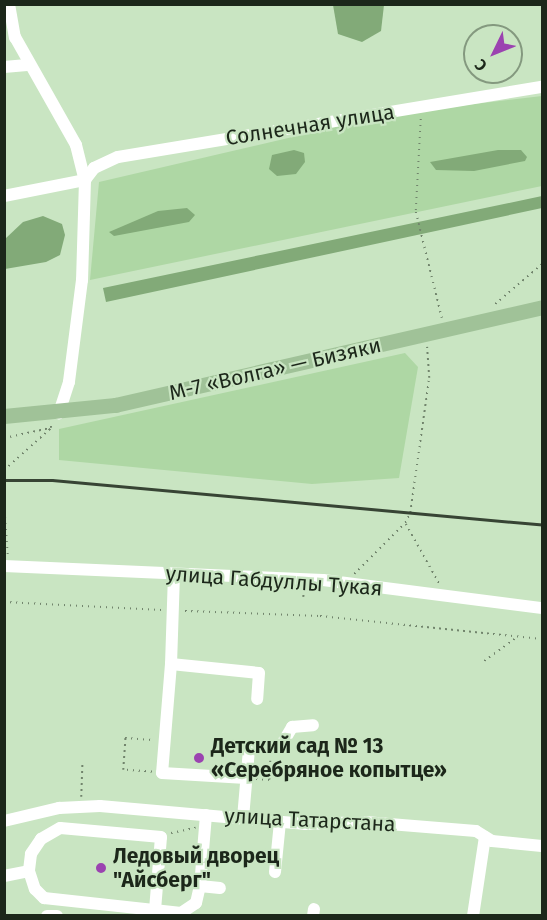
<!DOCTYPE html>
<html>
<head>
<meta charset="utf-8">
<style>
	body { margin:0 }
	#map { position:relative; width:547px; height:920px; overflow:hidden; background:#c9e5c2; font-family:"Fira Sans",sans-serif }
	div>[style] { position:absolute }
	.green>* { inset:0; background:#aed7a4 }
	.forest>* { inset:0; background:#82aa78 }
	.path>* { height:1.5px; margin-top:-0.75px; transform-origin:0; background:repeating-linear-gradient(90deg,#71846c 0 1.5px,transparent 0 6px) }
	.minor>* { height:12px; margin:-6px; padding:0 6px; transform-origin:6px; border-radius:6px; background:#fff }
	.major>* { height:15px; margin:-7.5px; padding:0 7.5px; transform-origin:7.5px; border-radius:7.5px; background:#a0c298 }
	.rail>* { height:3px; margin:-1.5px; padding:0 1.5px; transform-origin:1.5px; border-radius:1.5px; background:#374434 }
	.dots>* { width:16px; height:16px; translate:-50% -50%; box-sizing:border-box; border:3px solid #c9e5c2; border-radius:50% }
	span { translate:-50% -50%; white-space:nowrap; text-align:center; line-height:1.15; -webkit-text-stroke:4.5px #c9e5c2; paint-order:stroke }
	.street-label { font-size:21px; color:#1c271a }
	.poi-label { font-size:21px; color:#1c271a; font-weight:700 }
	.left { translate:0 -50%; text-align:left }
	.frame { position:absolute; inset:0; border:6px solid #1c271a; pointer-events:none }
	.north { position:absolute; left:463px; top:24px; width:60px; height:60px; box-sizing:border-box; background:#c9e5c2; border:2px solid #84997f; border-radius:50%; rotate:227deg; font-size:16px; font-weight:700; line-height:24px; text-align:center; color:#1c271a }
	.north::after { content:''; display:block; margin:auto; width:21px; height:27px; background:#9b43b0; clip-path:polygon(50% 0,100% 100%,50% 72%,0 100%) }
</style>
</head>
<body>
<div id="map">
	<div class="green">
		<i style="clip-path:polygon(542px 96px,542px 186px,90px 280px,99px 182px,391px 114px)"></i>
		<i style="clip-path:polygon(405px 353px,418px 367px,399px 478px,312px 484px,59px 460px,59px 429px)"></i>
	</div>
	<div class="forest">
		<i style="clip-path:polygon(333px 5px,384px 5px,381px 31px,362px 42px,338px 34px)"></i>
		<i style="clip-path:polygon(294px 150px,304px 153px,305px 162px,296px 174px,277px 176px,269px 169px,272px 155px)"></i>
		<i style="clip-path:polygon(498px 150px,521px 150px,527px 157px,525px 161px,474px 171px,436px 170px,430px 162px)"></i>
		<i style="clip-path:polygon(542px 196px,542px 208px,106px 302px,103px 288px)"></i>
		<i style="clip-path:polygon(187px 208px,195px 215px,189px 222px,114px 236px,109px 232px,158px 211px)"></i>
		<i style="clip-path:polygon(43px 216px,62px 224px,65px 235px,60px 255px,46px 262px,5px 269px,5px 239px,23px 222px)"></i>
	</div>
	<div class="path">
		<i style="left:421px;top:119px;width:93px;rotate:93.1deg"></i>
		<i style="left:416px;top:212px;width:109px;rotate:76.2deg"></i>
		<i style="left:495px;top:304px;width:62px;rotate:-40.4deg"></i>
		<i style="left:4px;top:438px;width:47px;rotate:-12.3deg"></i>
		<i style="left:4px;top:470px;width:63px;rotate:-41.8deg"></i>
		<i style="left:51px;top:428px;width:4px;rotate:-104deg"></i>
		<i style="left:4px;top:499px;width:56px;rotate:85.9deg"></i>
		<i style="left:406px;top:524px;width:68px;rotate:60.8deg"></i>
		<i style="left:354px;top:574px;width:72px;rotate:-45deg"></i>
		<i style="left:405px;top:523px;width:11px;rotate:-63deg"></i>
		<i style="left:410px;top:513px;width:136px;rotate:-82deg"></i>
		<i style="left:429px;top:378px;width:31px;rotate:-94deg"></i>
		<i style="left:303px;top:597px;width:8px;rotate:-83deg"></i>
		<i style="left:4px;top:602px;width:158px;rotate:2.9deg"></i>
		<i style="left:185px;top:611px;width:135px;rotate:2.1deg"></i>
		<i style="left:320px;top:616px;width:223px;rotate:5.9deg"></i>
		<i style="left:484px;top:661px;width:41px;rotate:-36deg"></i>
		<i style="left:152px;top:772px;width:29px;rotate:-176deg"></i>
		<i style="left:123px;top:770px;width:32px;rotate:-86deg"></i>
		<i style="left:125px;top:738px;width:27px;rotate:4deg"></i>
		<i style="left:256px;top:779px;width:13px;rotate:4deg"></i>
		<i style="left:269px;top:780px;width:19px;rotate:-87deg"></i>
		<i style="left:81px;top:797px;width:32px;rotate:-88deg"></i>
		<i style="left:171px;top:833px;width:25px;rotate:-12deg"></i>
	</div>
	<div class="minor">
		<i style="left:9px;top:4px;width:34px;rotate:80deg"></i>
		<i style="left:15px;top:37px;width:124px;rotate:60.5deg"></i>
		<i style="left:76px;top:145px;width:36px;rotate:76deg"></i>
		<i style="left:85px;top:180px;width:100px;rotate:91.7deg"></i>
		<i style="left:82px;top:280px;width:103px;rotate:97.3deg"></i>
		<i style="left:69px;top:382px;width:33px;rotate:108deg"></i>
		<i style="left:4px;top:67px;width:23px;rotate:-5deg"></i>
		<i style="left:85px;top:180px;width:15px;rotate:-53deg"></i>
		<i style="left:94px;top:168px;width:26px;rotate:-25deg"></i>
		<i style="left:118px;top:157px;width:430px;rotate:-9.4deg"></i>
		<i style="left:4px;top:196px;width:83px;rotate:-11.2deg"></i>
		<i style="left:4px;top:566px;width:319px;rotate:2.5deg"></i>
		<i style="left:323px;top:580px;width:221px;rotate:7.3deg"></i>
		<i style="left:174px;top:574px;width:90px;rotate:91.9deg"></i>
		<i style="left:171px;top:664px;width:88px;rotate:5.8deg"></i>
		<i style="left:259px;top:673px;width:26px;rotate:94deg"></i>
		<i style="left:171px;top:664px;width:109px;rotate:94.7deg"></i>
		<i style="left:162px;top:773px;width:84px;rotate:3.4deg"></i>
		<i style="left:206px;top:815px;width:71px;rotate:94.8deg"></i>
		<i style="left:200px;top:886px;width:20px;rotate:6deg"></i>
		<i style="left:243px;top:818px;width:69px;rotate:-85deg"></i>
		<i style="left:249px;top:749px;width:30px"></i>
		<i style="left:279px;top:749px;width:26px;rotate:-59deg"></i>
		<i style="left:292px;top:727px;width:21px;rotate:-5deg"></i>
		<i style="left:4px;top:821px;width:57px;rotate:-13.3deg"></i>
		<i style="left:59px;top:808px;width:41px;rotate:-2.8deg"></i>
		<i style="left:100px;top:806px;width:207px;rotate:5deg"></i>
		<i style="left:306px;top:824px;width:59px;rotate:-1.9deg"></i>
		<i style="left:365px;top:822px;width:111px;rotate:4.6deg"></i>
		<i style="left:476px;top:831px;width:19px;rotate:32deg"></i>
		<i style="left:492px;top:841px;width:50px;rotate:5.7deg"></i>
		<i style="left:275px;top:872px;width:50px;rotate:-84.3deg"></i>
		<i style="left:4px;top:876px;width:25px;rotate:-11deg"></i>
		<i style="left:155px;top:910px;width:73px;rotate:-85.3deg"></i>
		<i style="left:161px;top:837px;width:101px;rotate:-174.9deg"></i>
		<i style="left:60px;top:828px;width:22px;rotate:150deg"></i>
		<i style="left:41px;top:839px;width:18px;rotate:124deg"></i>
		<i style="left:31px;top:854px;width:17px;rotate:97deg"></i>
		<i style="left:29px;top:871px;width:19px;rotate:72deg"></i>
		<i style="left:35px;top:889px;width:13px;rotate:45deg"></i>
		<i style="left:44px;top:898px;width:138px;rotate:6.2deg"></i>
		<i style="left:181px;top:913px;width:18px;rotate:-34deg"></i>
		<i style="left:196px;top:903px;width:17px;rotate:-77deg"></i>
		<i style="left:47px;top:916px;width:10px"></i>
		<i style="left:313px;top:916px;width:7px;rotate:-82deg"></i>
		<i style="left:473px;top:916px;width:80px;rotate:-81.4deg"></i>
	</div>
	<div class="major">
		<i style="left:4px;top:416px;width:112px;rotate:-5.7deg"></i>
		<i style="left:115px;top:405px;width:438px;rotate:-12.9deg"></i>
	</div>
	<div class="rail">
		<i style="left:4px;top:480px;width:48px"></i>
		<i style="left:52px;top:480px;width:492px;rotate:5.2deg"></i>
	</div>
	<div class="dots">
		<i style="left:199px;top:758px;background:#9b43b0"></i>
		<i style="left:101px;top:868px;background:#9b43b0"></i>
	</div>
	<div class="street-label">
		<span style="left:310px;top:125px;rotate:-9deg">Солнечная улица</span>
		<span style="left:275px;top:369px;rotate:-13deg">М-7 «Волга» — Бизяки</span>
		<span style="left:274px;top:581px;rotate:4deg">улица Габдуллы Тукая</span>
		<span style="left:310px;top:820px;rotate:3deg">улица Татарстана</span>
	</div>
	<div class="poi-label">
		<span class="left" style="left:211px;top:758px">Детский сад № 13<br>«Серебряное копытце»</span>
		<span class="left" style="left:113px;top:868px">Ледовый дворец<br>"Айсберг"</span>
	</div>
	<div class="frame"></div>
	<div class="north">С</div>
</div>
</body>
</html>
